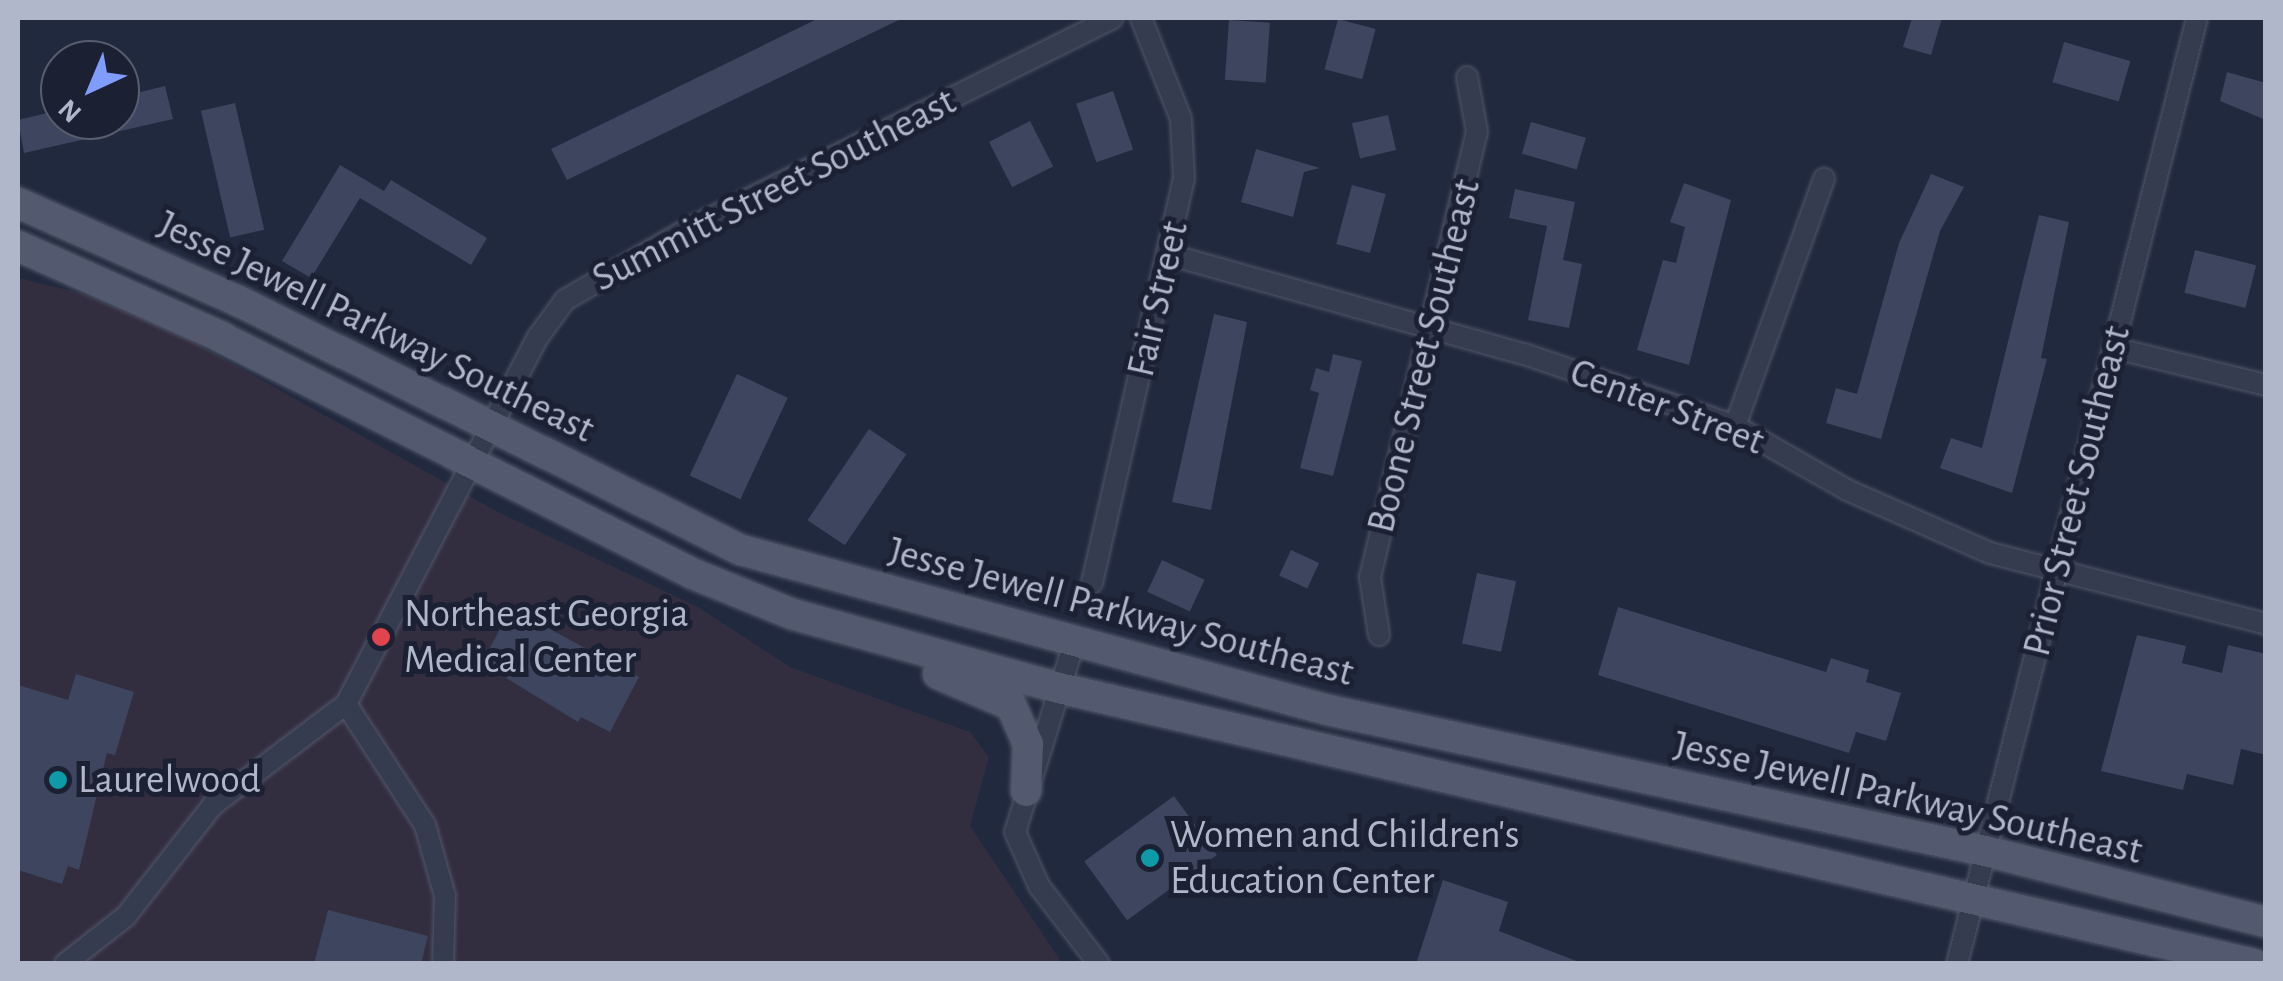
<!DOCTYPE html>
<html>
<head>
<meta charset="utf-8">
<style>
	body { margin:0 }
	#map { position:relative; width:2283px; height:981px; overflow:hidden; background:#21293f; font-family:"Alegreya Sans",sans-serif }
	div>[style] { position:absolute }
	.medical>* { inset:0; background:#332e3f }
	.building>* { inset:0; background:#3d455f; transform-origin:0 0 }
	.roads { filter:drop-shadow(0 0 2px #51576a) drop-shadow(0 0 2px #51576a) }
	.minor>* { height:20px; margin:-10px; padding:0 10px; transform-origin:10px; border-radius:10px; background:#363c4f }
	.primary>* { height:30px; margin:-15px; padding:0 15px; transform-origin:15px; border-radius:15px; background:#535a6f }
	.dots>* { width:28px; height:28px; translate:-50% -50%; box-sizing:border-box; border:5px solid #1b2133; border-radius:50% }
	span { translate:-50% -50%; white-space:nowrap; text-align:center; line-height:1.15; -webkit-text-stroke:10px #1b2133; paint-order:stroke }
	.street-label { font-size:40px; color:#b1b7ca }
	.poi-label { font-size:40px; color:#b1b7ca }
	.left { translate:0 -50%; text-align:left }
	.frame { position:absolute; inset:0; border:20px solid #b1b7ca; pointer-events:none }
	.north { position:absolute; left:40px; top:40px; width:100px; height:100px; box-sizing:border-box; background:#1b2133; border:2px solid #575d6f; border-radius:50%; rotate:224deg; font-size:28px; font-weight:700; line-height:40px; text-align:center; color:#b1b7ca }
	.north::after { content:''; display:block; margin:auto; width:35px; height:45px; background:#819cff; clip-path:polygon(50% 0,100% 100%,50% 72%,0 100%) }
</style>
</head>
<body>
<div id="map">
	<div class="medical">
		<i style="clip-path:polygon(18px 278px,81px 293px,181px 335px,500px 513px,698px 607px,790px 667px,970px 732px,989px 757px,970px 826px,1062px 963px,18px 964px)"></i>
	</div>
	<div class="building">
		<i style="clip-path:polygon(819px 18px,903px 18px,567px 180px,551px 149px)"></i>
		<i style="clip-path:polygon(1912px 18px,1942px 18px,1931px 55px,1903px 47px)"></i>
		<i style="left:1338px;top:19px;width:39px;height:52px;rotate:15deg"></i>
		<i style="left:1229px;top:20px;width:41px;height:60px;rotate:4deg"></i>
		<i style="left:2064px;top:42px;width:69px;height:42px;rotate:16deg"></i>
		<i style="clip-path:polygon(2227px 72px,2266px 83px,2266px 120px,2220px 101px)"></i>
		<i style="clip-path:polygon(165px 86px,173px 119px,24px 153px,18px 120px,60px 110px,60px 120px,120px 120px,120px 97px)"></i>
		<i style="left:1113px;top:91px;width:62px;height:39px;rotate:71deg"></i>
		<i style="left:235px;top:103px;width:130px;height:35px;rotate:77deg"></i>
		<i style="left:1388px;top:115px;width:36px;height:37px;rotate:77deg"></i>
		<i style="left:1030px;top:121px;width:51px;height:46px;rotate:63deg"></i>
		<i style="left:1531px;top:122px;width:57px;height:33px;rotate:16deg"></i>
		<i style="clip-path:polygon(1256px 149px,1320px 168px,1304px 172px,1293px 217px,1241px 202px)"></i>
		<i style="clip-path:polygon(340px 165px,384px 191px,391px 180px,487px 238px,471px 265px,360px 198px,311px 278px,282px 261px)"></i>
		<i style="clip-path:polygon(1931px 174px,1964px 187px,1940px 231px,1881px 439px,1826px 423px,1836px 388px,1857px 394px,1899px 243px)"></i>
		<i style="clip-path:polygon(1684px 183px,1731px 200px,1689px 365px,1637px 350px,1663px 260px,1676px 263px,1685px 227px,1670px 222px)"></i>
		<i style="left:1352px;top:185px;width:35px;height:61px;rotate:15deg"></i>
		<i style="clip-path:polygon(1515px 189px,1575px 202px,1563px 260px,1582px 264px,1569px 328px,1528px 320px,1547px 226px,1509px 218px)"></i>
		<i style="clip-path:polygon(2039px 215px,2069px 222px,2041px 358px,2047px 359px,2012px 493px,1940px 468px,1951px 438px,1982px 448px)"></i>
		<i style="left:2195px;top:250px;width:63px;height:44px;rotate:14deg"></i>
		<i style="clip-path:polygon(1214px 314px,1247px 322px,1211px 510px,1172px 502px)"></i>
		<i style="clip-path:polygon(1333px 354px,1362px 361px,1333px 476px,1300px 468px,1319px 393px,1310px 390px,1316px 368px,1329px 372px)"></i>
		<i style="left:737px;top:374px;width:56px;height:112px;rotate:25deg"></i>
		<i style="left:869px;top:429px;width:45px;height:110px;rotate:34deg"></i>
		<i style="left:1291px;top:550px;width:31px;height:28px;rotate:25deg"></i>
		<i style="left:1162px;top:560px;width:47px;height:35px;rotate:25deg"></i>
		<i style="left:1477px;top:573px;width:40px;height:72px;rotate:12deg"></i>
		<i style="clip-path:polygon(1618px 607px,1826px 672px,1831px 658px,1869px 670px,1866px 682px,1901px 693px,1886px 741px,1856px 732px,1849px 753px,1598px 675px)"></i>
		<i style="clip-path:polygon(511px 608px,639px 677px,610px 732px,581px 717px,578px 722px,482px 663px)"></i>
		<i style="clip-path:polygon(2137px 635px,2186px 646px,2182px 663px,2222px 673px,2228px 645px,2266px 654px,2266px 755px,2241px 749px,2233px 785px,2187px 774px,2183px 790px,2101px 771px)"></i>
		<i style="clip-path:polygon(76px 674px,134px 692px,115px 755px,107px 753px,79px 870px,68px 866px,62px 884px,18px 870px,18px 685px,68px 700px)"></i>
		<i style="left:1174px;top:796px;width:73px;height:111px;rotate:54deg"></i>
		<i style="clip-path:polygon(1443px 880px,1508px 902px,1499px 931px,1584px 964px,1416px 964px)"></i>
		<i style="clip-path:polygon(328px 910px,428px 936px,421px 964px,314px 964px)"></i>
	</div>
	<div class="roads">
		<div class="minor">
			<i style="left:1171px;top:255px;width:367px;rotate:15.7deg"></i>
			<i style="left:1524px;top:354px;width:223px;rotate:18.8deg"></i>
			<i style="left:1735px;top:426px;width:129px;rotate:29.7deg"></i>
			<i style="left:1847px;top:490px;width:156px;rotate:23.8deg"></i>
			<i style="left:1990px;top:553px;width:285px;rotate:14.4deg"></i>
			<i style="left:2114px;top:348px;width:156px;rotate:13.7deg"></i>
			<i style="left:1735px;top:426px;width:263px;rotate:-70.2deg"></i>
			<i style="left:1092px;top:583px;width:414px;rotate:-77.2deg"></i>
			<i style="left:1184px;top:179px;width:60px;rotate:-92.9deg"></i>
			<i style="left:1181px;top:119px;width:109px;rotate:-111.6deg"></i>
			<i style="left:1379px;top:635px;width:59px;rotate:-98.8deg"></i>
			<i style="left:1370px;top:577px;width:458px;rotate:-76.5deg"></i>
			<i style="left:1477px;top:132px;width:56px;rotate:-100.3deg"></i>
			<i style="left:1074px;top:643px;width:198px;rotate:107.3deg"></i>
			<i style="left:1015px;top:832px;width:59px;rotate:66deg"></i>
			<i style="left:1039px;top:886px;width:98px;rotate:52.4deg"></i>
			<i style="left:346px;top:704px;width:145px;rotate:56.9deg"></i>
			<i style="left:425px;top:825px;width:74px;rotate:74.3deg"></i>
			<i style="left:445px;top:896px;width:68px;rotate:91.7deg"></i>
			<i style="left:65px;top:964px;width:78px;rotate:-38.2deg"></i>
			<i style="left:126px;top:916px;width:141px;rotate:-51.9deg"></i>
			<i style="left:213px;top:805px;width:167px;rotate:-37.2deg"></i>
			<i style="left:346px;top:704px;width:414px;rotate:-62.4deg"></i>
			<i style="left:538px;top:337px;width:46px;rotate:-53.9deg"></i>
			<i style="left:565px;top:300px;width:142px;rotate:-30deg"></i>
			<i style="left:688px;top:229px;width:474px;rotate:-26.4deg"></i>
			<i style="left:1957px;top:964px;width:976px;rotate:-75.76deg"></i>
		</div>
		<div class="primary">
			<i style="left:18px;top:203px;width:241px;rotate:24deg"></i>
			<i style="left:238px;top:301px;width:561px;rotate:26.34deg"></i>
			<i style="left:741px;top:550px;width:608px;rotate:15.25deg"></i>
			<i style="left:1328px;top:710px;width:672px;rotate:12.11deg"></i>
			<i style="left:1985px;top:851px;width:290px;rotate:14.2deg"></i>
			<i style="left:18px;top:246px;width:222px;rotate:24.1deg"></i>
			<i style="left:221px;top:337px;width:526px;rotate:26.66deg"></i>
			<i style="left:691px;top:573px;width:109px;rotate:22.1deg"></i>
			<i style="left:792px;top:614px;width:277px;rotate:15.5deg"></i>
			<i style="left:1059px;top:688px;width:1226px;rotate:13.01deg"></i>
			<i style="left:938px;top:674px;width:79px;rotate:23deg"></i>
			<i style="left:1011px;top:705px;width:43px;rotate:66.4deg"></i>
			<i style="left:1028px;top:744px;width:47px;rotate:92.4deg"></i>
		</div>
	</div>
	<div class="dots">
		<i style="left:381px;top:637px;background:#e0444e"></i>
		<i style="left:58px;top:780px;background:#0f9aa8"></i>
		<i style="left:1150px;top:858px;background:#0f9aa8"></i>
	</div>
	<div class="street-label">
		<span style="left:774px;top:190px;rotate:-27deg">Summitt Street Southeast</span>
		<span style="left:1158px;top:299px;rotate:-77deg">Fair Street</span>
		<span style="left:376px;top:327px;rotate:26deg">Jesse Jewell Parkway Southeast</span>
		<span style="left:1424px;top:356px;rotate:-76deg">Boone Street Southeast</span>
		<span style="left:1667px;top:407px;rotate:21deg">Center Street</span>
		<span style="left:2077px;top:491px;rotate:-76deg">Prior Street Southeast</span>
		<span style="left:1121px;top:612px;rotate:15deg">Jesse Jewell Parkway Southeast</span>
		<span style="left:1908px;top:798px;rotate:13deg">Jesse Jewell Parkway Southeast</span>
	</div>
	<div class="poi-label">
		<span class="left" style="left:404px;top:637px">Northeast Georgia<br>Medical Center</span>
		<span class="left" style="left:78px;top:780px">Laurelwood</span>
		<span class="left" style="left:1170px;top:858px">Women and Children's<br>Education Center</span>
	</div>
	<div class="frame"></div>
	<div class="north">N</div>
</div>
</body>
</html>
